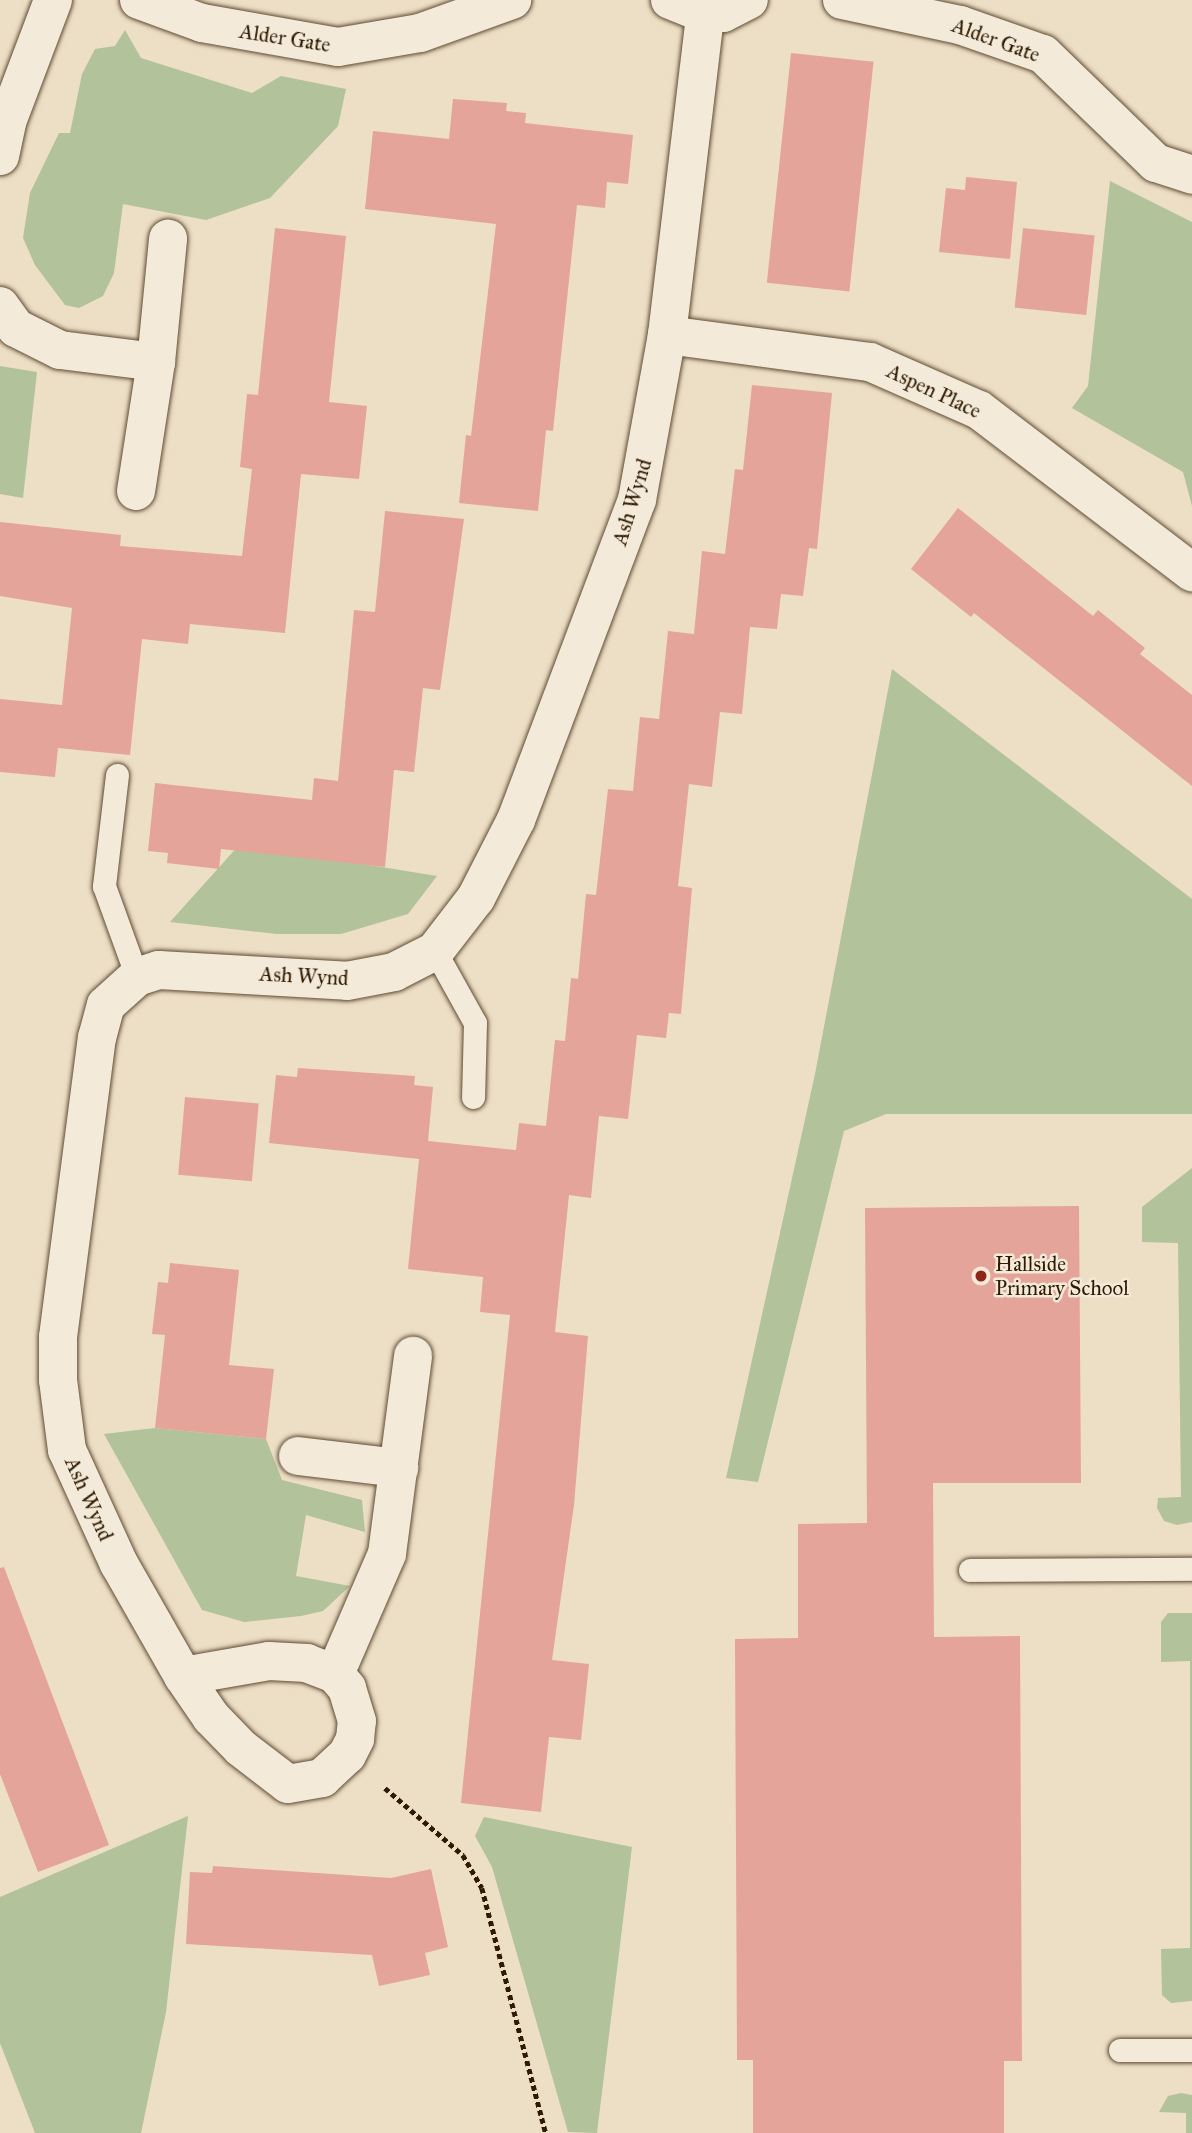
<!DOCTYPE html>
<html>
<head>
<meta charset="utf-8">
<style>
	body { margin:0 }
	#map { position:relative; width:1192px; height:2133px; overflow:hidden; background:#eddec6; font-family:"IM FELL Great Primer",serif }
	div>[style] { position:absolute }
	.green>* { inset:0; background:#b2c29a }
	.building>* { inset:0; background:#e4a49a; transform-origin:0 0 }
	.path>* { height:4.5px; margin-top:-2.25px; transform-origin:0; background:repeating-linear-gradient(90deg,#301b01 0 5px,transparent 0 8.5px) }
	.roads { filter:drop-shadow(0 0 2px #5f4c32) drop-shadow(0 0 2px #5f4c32) }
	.service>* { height:23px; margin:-11.5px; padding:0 11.5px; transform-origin:11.5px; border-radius:11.5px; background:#f3eada }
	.minor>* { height:38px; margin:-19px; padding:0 19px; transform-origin:19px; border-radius:19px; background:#f3eada }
	.dots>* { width:19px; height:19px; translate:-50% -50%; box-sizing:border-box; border:4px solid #f3eada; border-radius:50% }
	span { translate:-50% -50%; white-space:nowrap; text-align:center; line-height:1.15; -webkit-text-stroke:5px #f3eada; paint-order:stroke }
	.street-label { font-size:21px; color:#301b01 }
	.poi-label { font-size:21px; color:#301b01 }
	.left { translate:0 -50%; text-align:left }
</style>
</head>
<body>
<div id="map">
	<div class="green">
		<i style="clip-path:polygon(125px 30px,141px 58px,252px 93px,281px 76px,346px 89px,338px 126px,270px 198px,206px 220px,123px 204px,114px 273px,103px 296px,79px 308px,65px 305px,35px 265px,23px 238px,30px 193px,59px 133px,70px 133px,82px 74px,95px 49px,115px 46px)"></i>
		<i style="clip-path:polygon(1110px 181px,1192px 222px,1192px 506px,1183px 472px,1072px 408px,1088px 386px)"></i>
		<i style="clip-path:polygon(0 366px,37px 372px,23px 498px,0 494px)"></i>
		<i style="clip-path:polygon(892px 669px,1192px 899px,1192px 1114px,886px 1114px,844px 1131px,758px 1482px,726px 1478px,815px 1074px)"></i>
		<i style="clip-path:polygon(240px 844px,437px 876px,408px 914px,341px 934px,277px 934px,170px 922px)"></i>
		<i style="clip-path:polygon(1192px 1168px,1192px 1522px,1177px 1525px,1164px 1521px,1157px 1508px,1158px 1498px,1181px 1497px,1178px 1243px,1142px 1242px,1142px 1207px)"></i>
		<i style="clip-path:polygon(155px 1428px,266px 1439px,282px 1480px,362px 1500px,365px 1532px,306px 1515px,296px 1576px,350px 1586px,323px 1611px,301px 1616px,244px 1622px,202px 1610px,104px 1434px)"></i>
		<i style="clip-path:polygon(1168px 1613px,1192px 1613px,1192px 2001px,1171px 2003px,1162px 1995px,1161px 1949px,1190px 1948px,1190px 1661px,1161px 1662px,1161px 1622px)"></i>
		<i style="clip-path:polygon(188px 1816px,166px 2012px,141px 2133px,35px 2133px,0 2043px,0 1897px)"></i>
		<i style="clip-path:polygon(484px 1817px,632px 1847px,597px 2133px,568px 2132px,492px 1867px,475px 1836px)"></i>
		<i style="clip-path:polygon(1181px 2093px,1192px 2095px,1192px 2133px,1186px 2133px,1186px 2113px,1159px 2112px,1168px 2096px)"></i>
	</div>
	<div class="building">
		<i style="left:791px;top:53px;width:83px;height:231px;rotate:6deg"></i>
		<i style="clip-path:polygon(453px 99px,507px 103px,506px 111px,526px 113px,525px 123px,633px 135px,628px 184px,607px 182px,605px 208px,577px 205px,553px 431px,546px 430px,538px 511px,459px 503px,466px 435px,471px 436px,496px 224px,365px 209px,373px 131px,449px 139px)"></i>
		<i style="clip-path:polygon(966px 177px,1017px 182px,1010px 259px,939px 252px,946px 188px,965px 190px)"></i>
		<i style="clip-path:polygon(275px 228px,346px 236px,329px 402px,367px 406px,359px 479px,301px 474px,285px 633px,190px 624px,188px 644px,142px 639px,130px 755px,58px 748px,55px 777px,0 772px,0 699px,62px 705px,72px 608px,0 596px,0 522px,121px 535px,120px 546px,242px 556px,252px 469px,240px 467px,247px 394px,258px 395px)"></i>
		<i style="left:1023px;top:228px;width:72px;height:80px;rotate:6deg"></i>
		<i style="clip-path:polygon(752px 385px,832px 393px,817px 549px,809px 548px,803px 596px,781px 594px,777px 629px,750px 627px,742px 714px,720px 712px,712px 787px,689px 784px,678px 886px,692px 888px,681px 1014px,669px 1013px,666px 1038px,637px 1035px,628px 1119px,599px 1116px,591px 1198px,569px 1195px,555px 1332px,588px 1336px,574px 1505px,552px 1660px,589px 1664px,581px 1740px,549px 1737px,541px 1812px,461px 1803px,510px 1315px,480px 1312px,483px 1277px,408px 1269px,419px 1159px,269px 1143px,276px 1075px,297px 1077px,298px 1068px,415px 1076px,414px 1085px,433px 1087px,428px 1141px,516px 1150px,519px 1123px,546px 1126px,555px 1040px,565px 1041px,571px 978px,578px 979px,586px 894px,596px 895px,608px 789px,633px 791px,640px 717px,659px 719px,668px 631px,694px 634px,702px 551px,725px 554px,735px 469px,743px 470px)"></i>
		<i style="clip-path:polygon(958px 508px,1093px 616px,1098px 610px,1145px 648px,1140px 654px,1192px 695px,1192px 786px,974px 613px,971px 617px,911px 569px)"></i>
		<i style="clip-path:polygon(385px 511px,464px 519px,440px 690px,423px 688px,414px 772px,394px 770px,385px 867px,221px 849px,219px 869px,167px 863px,168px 853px,148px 851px,155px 783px,312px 800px,314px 778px,338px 781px,354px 610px,375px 612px)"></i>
		<i style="left:185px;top:1097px;width:74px;height:78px;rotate:5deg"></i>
		<i style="clip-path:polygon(1079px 1206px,1081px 1483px,933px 1483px,934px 1637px,1020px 1636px,1022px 2061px,1004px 2061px,1004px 2133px,753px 2133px,753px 2060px,737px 2060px,735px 1639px,798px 1638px,798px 1524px,867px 1523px,865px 1208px)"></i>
		<i style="clip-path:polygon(170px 1263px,239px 1270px,229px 1365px,274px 1369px,266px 1439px,155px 1428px,165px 1335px,152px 1334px,158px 1282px,168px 1283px)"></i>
		<i style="clip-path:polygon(4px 1567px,109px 1845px,38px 1872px,0 1774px,0 1568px)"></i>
		<i style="clip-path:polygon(213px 1866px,391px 1878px,431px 1869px,448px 1947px,425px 1953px,430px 1975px,379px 1986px,372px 1955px,186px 1944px,190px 1872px,212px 1873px)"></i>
	</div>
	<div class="path">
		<i style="left:385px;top:1788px;width:103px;rotate:40.7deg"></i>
		<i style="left:463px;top:1855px;width:38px;rotate:60deg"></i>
		<i style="left:482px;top:1888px;width:253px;rotate:75.4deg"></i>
	</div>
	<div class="roads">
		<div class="service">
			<i style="left:117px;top:775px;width:112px;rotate:96.7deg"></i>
			<i style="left:104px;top:886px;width:97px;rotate:70.1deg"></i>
			<i style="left:435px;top:951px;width:82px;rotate:60.9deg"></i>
			<i style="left:475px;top:1023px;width:74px;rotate:91.5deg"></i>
			<i style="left:970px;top:1570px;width:222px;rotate:-0.3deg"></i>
			<i style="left:1120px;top:2050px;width:72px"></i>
		</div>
		<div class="minor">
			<i style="left:139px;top:0;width:67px;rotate:20.1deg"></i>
			<i style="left:202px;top:23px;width:138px;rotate:10deg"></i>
			<i style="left:338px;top:47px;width:83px;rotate:-9.7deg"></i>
			<i style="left:420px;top:33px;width:98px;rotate:-19.7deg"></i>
			<i style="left:670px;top:0;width:38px;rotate:22deg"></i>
			<i style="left:705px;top:14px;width:18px;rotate:-3deg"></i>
			<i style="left:723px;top:13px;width:29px;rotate:-27deg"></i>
			<i style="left:842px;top:0;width:121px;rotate:12deg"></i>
			<i style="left:960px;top:25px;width:88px;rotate:19.3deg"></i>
			<i style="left:1043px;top:54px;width:157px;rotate:44deg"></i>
			<i style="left:1156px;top:163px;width:38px;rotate:18deg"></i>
			<i style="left:0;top:156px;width:35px;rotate:-78deg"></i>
			<i style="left:7px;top:122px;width:130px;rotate:-69.3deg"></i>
			<i style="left:0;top:306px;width:27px;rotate:54deg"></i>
			<i style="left:16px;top:328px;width:49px;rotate:26.6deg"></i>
			<i style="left:60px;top:350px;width:97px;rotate:7.1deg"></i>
			<i style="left:667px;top:335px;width:205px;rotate:7.6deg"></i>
			<i style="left:870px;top:362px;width:119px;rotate:23.8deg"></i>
			<i style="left:979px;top:410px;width:268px;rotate:37.3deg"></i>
			<i style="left:136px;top:491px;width:131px;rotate:-81.2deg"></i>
			<i style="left:156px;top:362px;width:124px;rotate:-84.4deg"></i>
			<i style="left:298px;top:1456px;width:102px;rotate:6.8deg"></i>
			<i style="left:335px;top:1674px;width:131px;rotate:-66.6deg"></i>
			<i style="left:387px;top:1554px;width:200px;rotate:-82.5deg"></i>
			<i style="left:183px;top:1676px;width:50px;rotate:55.7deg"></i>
			<i style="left:211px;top:1717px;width:43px;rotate:45.9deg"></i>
			<i style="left:241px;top:1748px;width:59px;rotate:37.5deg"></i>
			<i style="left:288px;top:1784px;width:35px;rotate:-10deg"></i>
			<i style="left:322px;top:1778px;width:34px;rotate:-43deg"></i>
			<i style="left:347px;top:1755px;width:18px;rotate:-63deg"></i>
			<i style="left:355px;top:1739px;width:18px;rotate:-84deg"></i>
			<i style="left:357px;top:1721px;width:34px;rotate:-107deg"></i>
			<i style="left:347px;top:1688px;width:18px;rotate:-131deg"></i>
			<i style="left:335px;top:1674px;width:30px;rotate:-159deg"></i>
			<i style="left:307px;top:1663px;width:38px;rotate:-177deg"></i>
			<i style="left:269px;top:1661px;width:87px;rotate:170.1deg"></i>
			<i style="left:183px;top:1676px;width:129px;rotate:-119.7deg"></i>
			<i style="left:119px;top:1564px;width:125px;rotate:-114.5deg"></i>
			<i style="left:67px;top:1450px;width:71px;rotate:-97.3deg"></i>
			<i style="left:58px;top:1380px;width:43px;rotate:-90deg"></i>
			<i style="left:58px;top:1337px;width:302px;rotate:-82.6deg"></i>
			<i style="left:97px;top:1038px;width:34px;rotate:-75deg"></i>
			<i style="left:106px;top:1005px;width:42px;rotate:-42.1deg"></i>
			<i style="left:137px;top:977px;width:23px;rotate:-18deg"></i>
			<i style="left:159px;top:970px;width:188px;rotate:3.3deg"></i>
			<i style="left:347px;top:981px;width:48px;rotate:-10.8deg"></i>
			<i style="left:394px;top:972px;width:46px;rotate:-27.1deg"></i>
			<i style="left:435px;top:951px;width:67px;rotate:-52.3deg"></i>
			<i style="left:476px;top:898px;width:88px;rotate:-62.9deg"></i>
			<i style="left:516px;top:820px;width:342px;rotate:-69.3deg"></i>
			<i style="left:637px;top:500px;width:168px;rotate:-79.7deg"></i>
			<i style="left:667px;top:335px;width:323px;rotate:-83.2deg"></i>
		</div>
	</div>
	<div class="dots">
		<i style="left:981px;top:1276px;background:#8f2418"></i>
	</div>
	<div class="street-label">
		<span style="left:285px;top:38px;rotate:9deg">Alder Gate</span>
		<span style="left:996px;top:40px;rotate:20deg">Alder Gate</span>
		<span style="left:934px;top:391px;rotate:25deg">Aspen Place</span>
		<span style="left:632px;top:502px;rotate:-73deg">Ash Wynd</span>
		<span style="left:304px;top:976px;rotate:3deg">Ash Wynd</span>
		<span style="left:89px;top:1499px;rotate:66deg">Ash Wynd</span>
	</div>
	<div class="poi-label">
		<span class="left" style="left:995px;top:1276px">Hallside<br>Primary School</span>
	</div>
</div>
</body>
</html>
